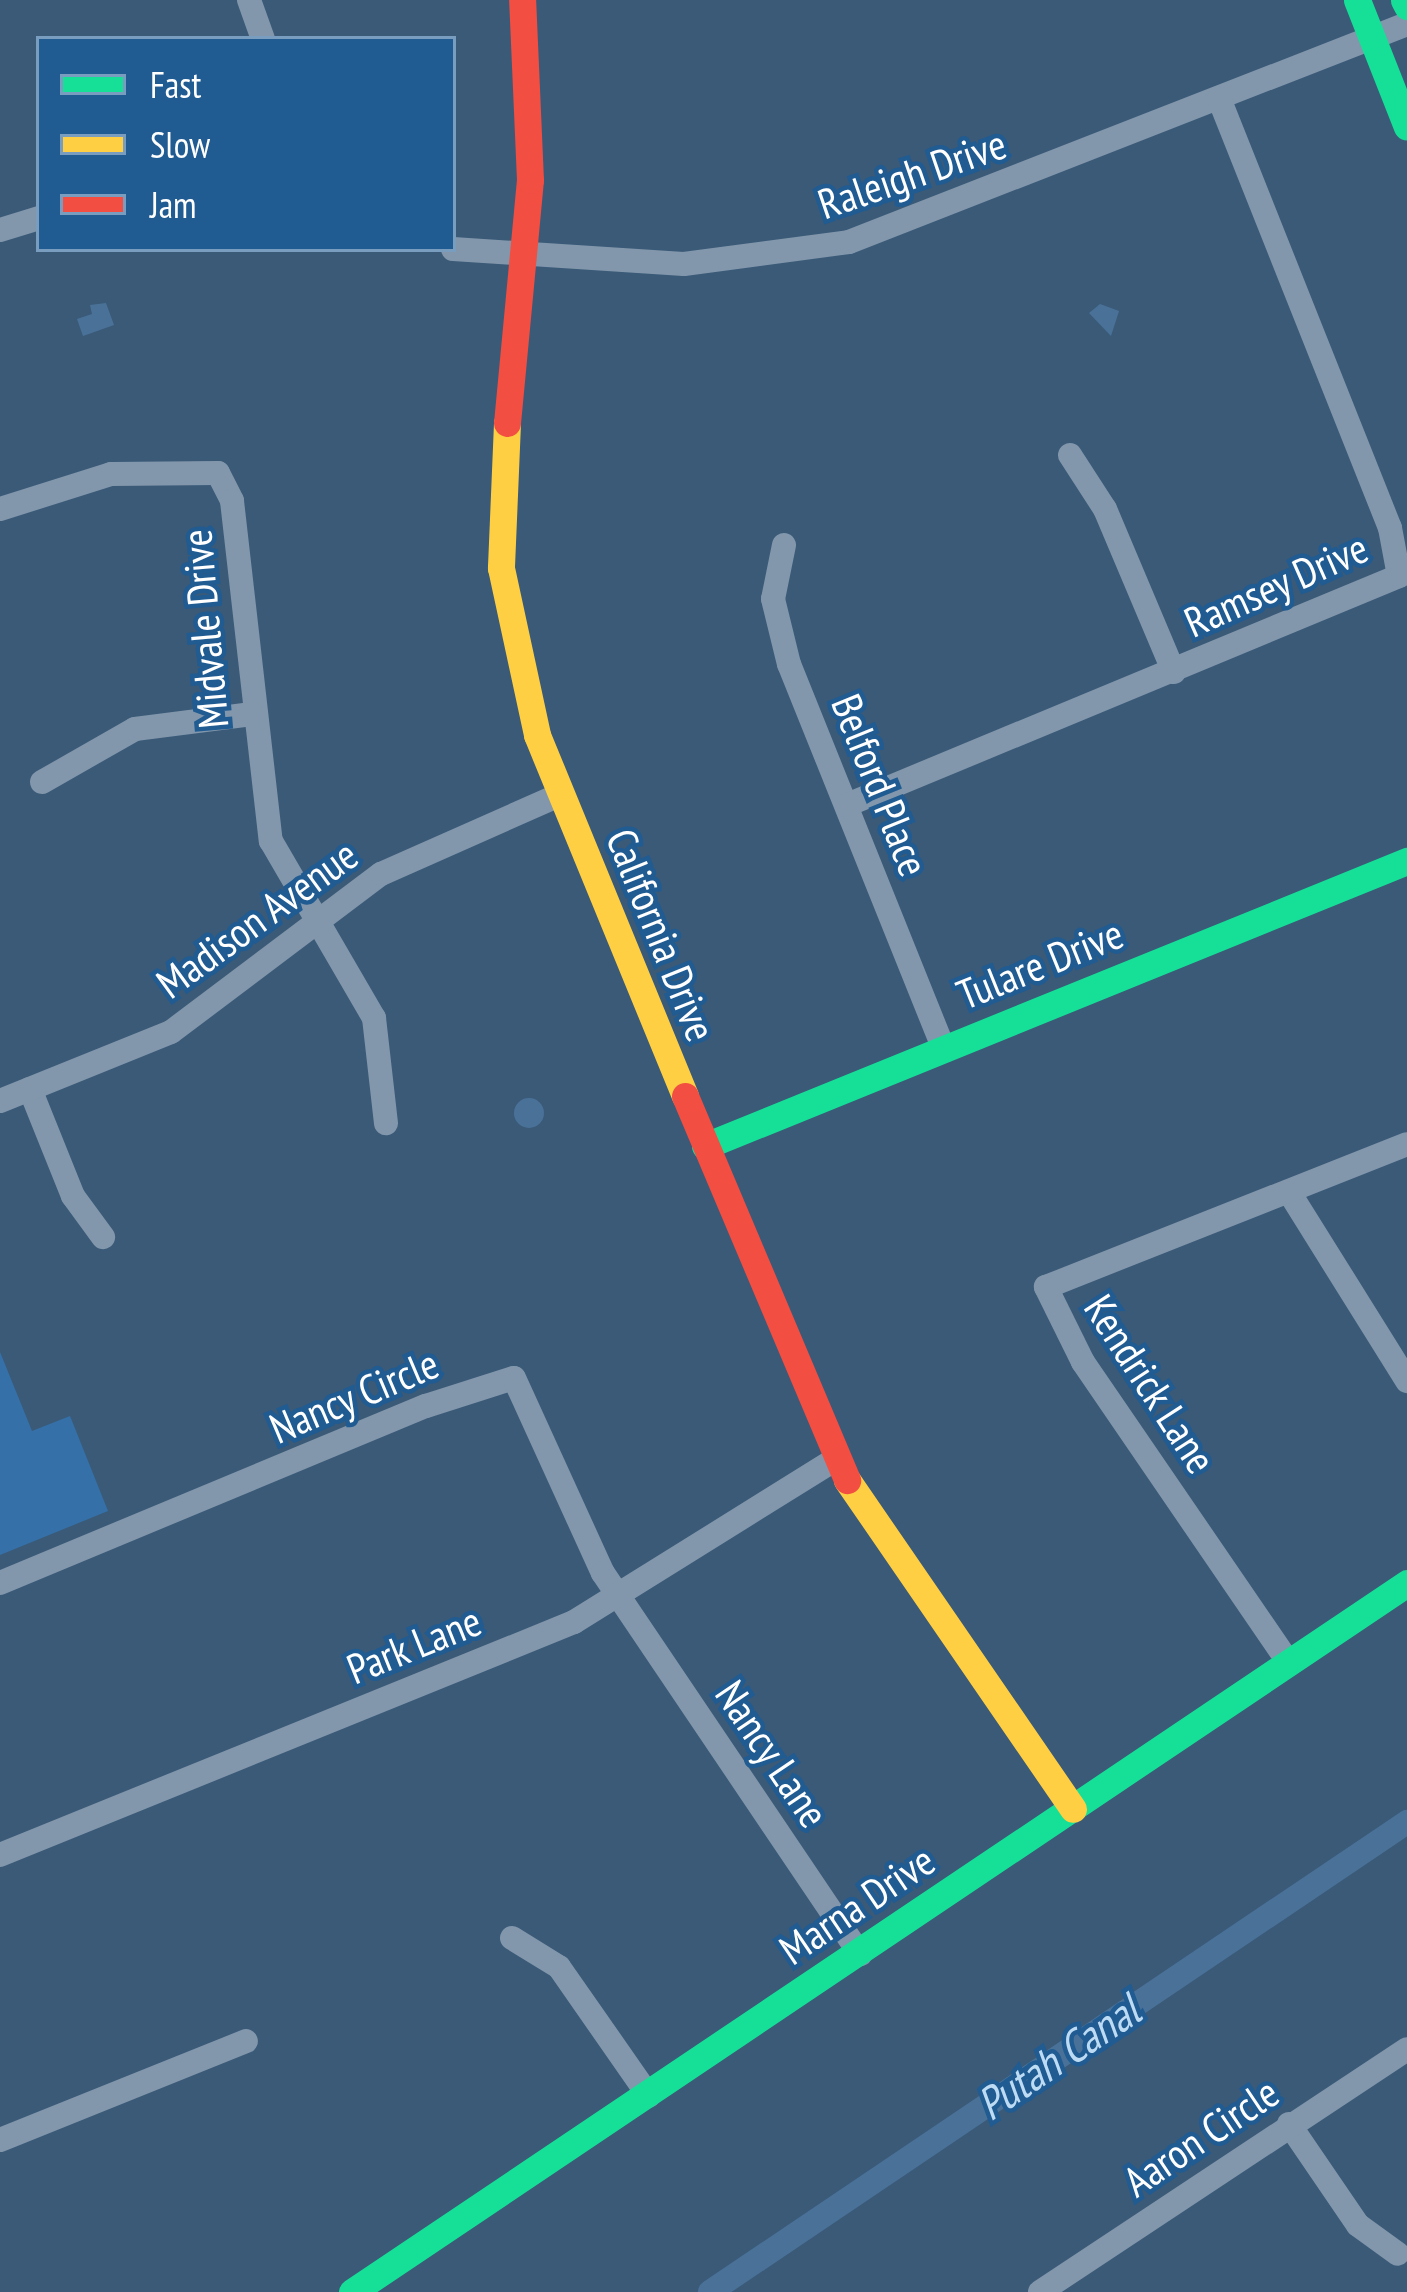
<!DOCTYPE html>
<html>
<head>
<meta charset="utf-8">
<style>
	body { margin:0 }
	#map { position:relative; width:1407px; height:2292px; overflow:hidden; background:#3a5a78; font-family:"PT Sans Narrow",sans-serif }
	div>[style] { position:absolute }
	.green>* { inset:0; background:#3571a8 }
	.water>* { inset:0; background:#4a7298 }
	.round { border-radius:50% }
	.canal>* { height:24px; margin:-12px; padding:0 12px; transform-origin:12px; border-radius:12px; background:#4a7298 }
	.street>* { height:24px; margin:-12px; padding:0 12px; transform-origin:12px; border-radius:12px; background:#8297ab }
	.fast>* { height:27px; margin:-13.5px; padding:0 13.5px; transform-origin:13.5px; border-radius:13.5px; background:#16e098 }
	.slow>* { height:27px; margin:-13.5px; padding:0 13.5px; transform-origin:13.5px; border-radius:13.5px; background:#ffcf43 }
	.jam>* { height:27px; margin:-13.5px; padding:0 13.5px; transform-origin:13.5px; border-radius:13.5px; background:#f24e42 }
	span { translate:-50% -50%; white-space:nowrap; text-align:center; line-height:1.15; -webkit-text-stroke:9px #205b92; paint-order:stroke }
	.street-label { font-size:42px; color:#fff }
	.water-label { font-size:45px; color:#bedbf4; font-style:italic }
	.legend { position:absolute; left:36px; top:36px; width:420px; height:216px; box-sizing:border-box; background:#205b92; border:3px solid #799dbe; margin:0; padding:15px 21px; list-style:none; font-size:36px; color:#fff }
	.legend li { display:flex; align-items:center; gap:24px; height:60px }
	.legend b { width:60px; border:3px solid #799dbe }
</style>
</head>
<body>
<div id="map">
	<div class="green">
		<i style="clip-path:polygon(0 1352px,32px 1431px,70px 1416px,108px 1511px,0 1555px)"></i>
	</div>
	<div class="water">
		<i style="clip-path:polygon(106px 303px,114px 325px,83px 336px,77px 319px,92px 314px,90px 305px)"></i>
		<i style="clip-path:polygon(1100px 304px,1119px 311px,1111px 336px,1089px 313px)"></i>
		<i class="round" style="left:514px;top:1098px;width:30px;height:30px"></i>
	</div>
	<div class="canal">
		<i style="left:710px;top:2292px;width:841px;rotate:-33.99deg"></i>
	</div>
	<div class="street">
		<i style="left:249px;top:0;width:41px;rotate:70.3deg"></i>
		<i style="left:0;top:230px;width:41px;rotate:-17.1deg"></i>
		<i style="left:453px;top:249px;width:231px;rotate:3.7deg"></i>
		<i style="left:684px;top:264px;width:166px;rotate:-7.6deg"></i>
		<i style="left:849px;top:242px;width:599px;rotate:-21.34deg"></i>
		<i style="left:1070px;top:455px;width:64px;rotate:57.1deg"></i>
		<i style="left:1105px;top:509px;width:177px;rotate:67.1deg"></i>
		<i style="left:0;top:509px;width:116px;rotate:-17.5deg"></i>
		<i style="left:111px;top:474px;width:107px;rotate:-0.5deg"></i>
		<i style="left:218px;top:473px;width:31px;rotate:63deg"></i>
		<i style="left:232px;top:501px;width:342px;rotate:83.5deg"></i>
		<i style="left:271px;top:841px;width:205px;rotate:59.8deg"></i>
		<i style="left:374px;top:1018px;width:106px;rotate:83.5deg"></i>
		<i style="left:784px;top:545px;width:55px;rotate:101.5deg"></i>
		<i style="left:773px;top:599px;width:67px;rotate:76.2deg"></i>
		<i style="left:789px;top:664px;width:415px;rotate:68.1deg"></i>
		<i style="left:42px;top:782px;width:107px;rotate:-29.7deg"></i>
		<i style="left:135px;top:729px;width:118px;rotate:-7.3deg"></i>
		<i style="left:847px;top:805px;width:598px;rotate:-22.53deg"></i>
		<i style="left:1399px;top:576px;width:49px;rotate:-100.6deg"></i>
		<i style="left:1390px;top:528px;width:462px;rotate:-111.7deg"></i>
		<i style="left:30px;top:1089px;width:115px;rotate:68.1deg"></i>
		<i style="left:73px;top:1196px;width:51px;rotate:53.8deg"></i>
		<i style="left:0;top:1101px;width:184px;rotate:-22deg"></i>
		<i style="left:171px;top:1032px;width:263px;rotate:-37deg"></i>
		<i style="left:381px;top:874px;width:195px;rotate:-23.9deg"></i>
		<i style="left:1289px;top:1192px;width:223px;rotate:58deg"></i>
		<i style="left:0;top:1583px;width:461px;rotate:-22.6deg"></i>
		<i style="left:426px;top:1406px;width:92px;rotate:-17.7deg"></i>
		<i style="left:514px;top:1378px;width:214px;rotate:65.5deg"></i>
		<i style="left:603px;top:1573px;width:460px;rotate:56deg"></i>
		<i style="left:1289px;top:1663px;width:365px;rotate:-124.4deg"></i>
		<i style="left:1083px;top:1362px;width:84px;rotate:-116.3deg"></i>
		<i style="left:1046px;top:1287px;width:388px;rotate:-21.6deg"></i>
		<i style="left:0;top:1855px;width:619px;rotate:-22.09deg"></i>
		<i style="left:574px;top:1622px;width:306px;rotate:-31.9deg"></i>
		<i style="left:512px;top:1938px;width:55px;rotate:31.7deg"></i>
		<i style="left:559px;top:1967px;width:157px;rotate:55.1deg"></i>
		<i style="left:1289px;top:2124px;width:122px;rotate:55.7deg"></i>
		<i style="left:1358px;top:2225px;width:49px;rotate:35.9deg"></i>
		<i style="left:0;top:2140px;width:265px;rotate:-21.9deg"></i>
		<i style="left:1040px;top:2292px;width:440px;rotate:-33.5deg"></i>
	</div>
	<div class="fast">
		<i style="left:1357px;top:0;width:136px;rotate:68.5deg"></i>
		<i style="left:1404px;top:0;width:7px;rotate:63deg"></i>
		<i style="left:705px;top:1146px;width:758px;rotate:-22.1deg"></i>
		<i style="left:352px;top:2292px;width:1271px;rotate:-33.9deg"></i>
	</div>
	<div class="slow">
		<i style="left:507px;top:423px;width:145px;rotate:92.4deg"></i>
		<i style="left:501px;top:568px;width:171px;rotate:77.8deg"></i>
		<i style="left:537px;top:735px;width:390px;rotate:67.7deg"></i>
		<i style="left:847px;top:1480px;width:399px;rotate:55.5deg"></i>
	</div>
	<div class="jam">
		<i style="left:507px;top:423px;width:244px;rotate:-84.6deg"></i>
		<i style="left:530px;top:180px;width:180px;rotate:-92.5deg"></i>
		<i style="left:685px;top:1096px;width:417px;rotate:67.1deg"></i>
	</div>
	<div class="street-label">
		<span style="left:912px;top:174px;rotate:-19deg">Raleigh Drive</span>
		<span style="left:1276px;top:585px;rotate:-24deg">Ramsey Drive</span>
		<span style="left:205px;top:629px;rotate:-95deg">Midvale Drive</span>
		<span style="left:880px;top:785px;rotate:68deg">Belford Place</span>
		<span style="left:257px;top:919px;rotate:-36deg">Madison Avenue</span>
		<span style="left:661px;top:935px;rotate:68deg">California Drive</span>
		<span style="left:1040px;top:964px;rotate:-22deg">Tulare Drive</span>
		<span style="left:1150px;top:1384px;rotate:57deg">Kendrick Lane</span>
		<span style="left:354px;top:1396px;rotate:-23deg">Nancy Circle</span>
		<span style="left:414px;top:1645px;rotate:-22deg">Park Lane</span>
		<span style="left:772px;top:1754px;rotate:56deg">Nancy Lane</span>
		<span style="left:857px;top:1905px;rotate:-34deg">Marna Drive</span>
		<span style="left:1201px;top:2137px;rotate:-34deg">Aaron Circle</span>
	</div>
	<div class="water-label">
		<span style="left:1058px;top:2057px;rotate:-34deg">Putah Canal</span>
	</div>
	<ul class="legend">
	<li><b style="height:15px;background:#16e098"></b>Fast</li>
	<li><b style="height:15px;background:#ffcf43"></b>Slow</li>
	<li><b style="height:15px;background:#f24e42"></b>Jam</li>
	</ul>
</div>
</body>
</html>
